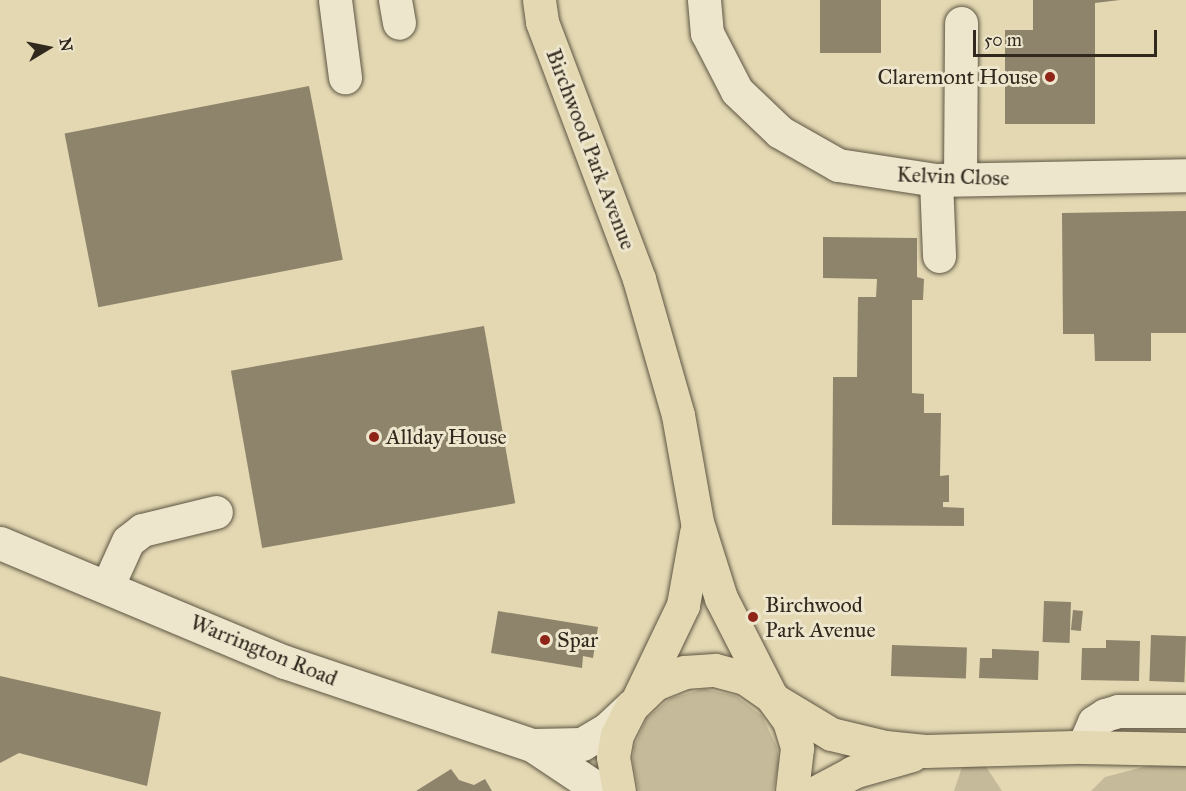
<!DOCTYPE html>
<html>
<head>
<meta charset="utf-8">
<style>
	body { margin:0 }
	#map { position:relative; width:1186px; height:791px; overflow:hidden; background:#e3d8b2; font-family:"IM FELL Great Primer",serif }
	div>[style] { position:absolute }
	.green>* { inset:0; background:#c5ba99 }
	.building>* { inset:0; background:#8e846b; transform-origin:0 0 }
	.roads { filter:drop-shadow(0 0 2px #5e5543) drop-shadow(0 0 2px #5e5543) }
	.minor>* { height:33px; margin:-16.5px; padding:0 16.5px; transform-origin:16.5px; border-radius:16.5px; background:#ede6cd }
	.major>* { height:33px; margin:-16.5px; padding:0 16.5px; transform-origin:16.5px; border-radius:16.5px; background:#e3d8b2 }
	.dots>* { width:16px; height:16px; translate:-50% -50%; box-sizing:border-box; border:3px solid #ede6cd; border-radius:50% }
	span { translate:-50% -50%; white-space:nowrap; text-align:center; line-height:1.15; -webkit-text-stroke:6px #ede6cd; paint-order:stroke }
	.poi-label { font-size:22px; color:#32291e }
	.right { translate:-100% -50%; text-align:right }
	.left { translate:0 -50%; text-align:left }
	.street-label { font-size:22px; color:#32291e }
	.north { position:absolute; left:18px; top:18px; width:60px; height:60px; -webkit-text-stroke:4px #ede6cd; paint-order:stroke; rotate:80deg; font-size:16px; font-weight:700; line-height:24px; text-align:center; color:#32291e }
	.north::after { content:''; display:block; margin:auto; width:21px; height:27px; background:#32291e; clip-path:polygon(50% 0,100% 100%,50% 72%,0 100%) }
	.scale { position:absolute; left:973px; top:30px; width:184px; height:27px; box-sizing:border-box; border:3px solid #32291e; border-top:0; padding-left:8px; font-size:18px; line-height:21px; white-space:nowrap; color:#32291e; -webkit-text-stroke:4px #ede6cd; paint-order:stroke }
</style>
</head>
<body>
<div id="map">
	<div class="green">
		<i style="clip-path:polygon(704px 689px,736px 696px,762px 716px,777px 747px,779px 763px,773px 791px,639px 791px,633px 763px,634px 747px,647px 718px,671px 698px)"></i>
		<i style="clip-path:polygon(985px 765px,1002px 791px,954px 791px,962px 767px)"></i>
		<i style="clip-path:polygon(1151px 765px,1186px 766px,1186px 791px,1091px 791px,1105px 777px)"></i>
	</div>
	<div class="building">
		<i style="left:820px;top:0;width:61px;height:53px"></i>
		<i style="clip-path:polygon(1033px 0,1120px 0,1095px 3px,1095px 124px,1005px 124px,1005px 30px,1033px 30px)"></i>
		<i style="left:309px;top:86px;width:177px;height:249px;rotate:79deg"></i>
		<i style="clip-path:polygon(1186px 211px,1186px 333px,1151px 333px,1151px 361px,1095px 361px,1094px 334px,1063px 334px,1062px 213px)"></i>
		<i style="clip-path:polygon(823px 237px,917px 238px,917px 277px,924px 279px,923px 300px,912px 300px,912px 393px,924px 394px,924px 413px,941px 413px,940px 476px,949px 475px,949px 502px,943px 502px,943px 507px,964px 508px,964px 526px,832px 525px,833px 377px,857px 377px,858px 297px,876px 297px,877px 279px,823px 278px)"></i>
		<i style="left:484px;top:326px;width:180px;height:257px;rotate:80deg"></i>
		<i style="left:1044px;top:601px;width:27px;height:41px;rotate:2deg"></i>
		<i style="left:1073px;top:610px;width:10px;height:20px;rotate:6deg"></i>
		<i style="clip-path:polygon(498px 611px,598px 627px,593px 658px,583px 656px,582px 668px,491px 653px)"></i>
		<i style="left:1151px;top:635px;width:35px;height:46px;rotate:2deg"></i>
		<i style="clip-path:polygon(1106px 640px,1140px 641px,1139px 681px,1081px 680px,1082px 648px,1106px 648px)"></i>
		<i style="left:892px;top:645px;width:75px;height:31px;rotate:2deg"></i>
		<i style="clip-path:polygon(992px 649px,1039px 651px,1038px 680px,979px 678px,980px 658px,992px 658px)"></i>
		<i style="clip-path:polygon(0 676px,161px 712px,147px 786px,19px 753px,0 763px)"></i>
		<i style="clip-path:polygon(451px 769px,459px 780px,474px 785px,485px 779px,492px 791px,416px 791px)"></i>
	</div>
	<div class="roads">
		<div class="minor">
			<i style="left:335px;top:0;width:78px;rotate:82.6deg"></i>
			<i style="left:395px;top:0;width:23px;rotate:80deg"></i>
			<i style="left:704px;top:0;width:33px;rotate:85deg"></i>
			<i style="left:707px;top:33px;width:65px;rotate:62.7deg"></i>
			<i style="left:737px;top:91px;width:59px;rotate:43.6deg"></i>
			<i style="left:780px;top:132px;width:67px;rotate:29.6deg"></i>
			<i style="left:838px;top:165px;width:99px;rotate:8.7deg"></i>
			<i style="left:936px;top:180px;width:250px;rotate:-1.1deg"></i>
			<i style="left:960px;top:179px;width:156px;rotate:-89.6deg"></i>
			<i style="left:936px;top:180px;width:76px;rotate:87.7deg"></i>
			<i style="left:0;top:543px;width:309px;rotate:22.7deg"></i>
			<i style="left:285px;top:662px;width:261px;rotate:18.6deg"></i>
			<i style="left:532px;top:745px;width:83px;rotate:33.7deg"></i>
			<i style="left:108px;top:585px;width:48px;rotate:-65.6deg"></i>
			<i style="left:128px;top:541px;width:18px;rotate:-38deg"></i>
			<i style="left:142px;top:530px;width:76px;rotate:-13.7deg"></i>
			<i style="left:534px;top:745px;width:48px;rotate:-1.2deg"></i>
			<i style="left:582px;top:744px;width:29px;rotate:-31deg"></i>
			<i style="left:607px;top:729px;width:34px;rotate:-43deg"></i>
			<i style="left:1083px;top:747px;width:27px;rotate:-66deg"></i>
			<i style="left:1094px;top:722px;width:13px;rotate:-32deg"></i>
			<i style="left:1105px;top:715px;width:14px;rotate:-17deg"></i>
			<i style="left:1118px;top:711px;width:68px"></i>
		</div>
		<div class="major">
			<i style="left:539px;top:0;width:22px;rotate:82deg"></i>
			<i style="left:542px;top:22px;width:275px;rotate:69.3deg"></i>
			<i style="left:639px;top:279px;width:141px;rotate:74deg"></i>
			<i style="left:678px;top:415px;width:109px;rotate:79.9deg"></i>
			<i style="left:697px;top:522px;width:80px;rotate:72.5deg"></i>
			<i style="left:721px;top:598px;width:110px;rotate:63deg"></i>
			<i style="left:639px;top:697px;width:102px;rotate:-64.4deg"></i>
			<i style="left:683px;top:605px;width:73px;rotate:-79.8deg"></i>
			<i style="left:776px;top:701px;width:64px;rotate:31deg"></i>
			<i style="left:831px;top:734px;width:56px;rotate:13.5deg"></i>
			<i style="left:885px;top:747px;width:40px;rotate:5.7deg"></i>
			<i style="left:925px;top:751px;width:158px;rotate:-1.5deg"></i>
			<i style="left:1083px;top:747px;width:103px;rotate:1.1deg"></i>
			<i style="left:619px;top:791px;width:35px;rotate:-100deg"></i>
			<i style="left:613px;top:757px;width:22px;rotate:-80deg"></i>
			<i style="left:617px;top:735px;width:33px;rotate:-63deg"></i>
			<i style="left:632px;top:706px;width:32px;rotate:-44deg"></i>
			<i style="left:655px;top:684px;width:31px;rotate:-22deg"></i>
			<i style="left:684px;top:672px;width:31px;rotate:-4deg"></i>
			<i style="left:715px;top:670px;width:31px;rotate:15deg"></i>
			<i style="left:745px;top:678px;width:32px;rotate:35deg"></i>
			<i style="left:771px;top:696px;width:31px;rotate:54deg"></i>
			<i style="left:789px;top:721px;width:28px;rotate:73deg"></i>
			<i style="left:797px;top:748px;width:43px;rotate:96.6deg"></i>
			<i style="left:818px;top:791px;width:40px;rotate:-28deg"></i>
			<i style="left:853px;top:772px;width:61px;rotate:-16.1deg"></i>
		</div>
	</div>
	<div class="dots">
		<i style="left:1050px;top:77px;background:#8f2418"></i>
		<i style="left:374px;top:437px;background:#8f2418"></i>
		<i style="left:753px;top:617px;background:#8f2418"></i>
		<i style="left:545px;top:640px;background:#8f2418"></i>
	</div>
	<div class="poi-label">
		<span class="right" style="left:1038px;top:77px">Claremont House</span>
		<span class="left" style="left:386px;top:437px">Allday House</span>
		<span class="left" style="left:765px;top:617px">Birchwood<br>Park Avenue</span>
		<span class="left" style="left:557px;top:640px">Spar</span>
	</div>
	<div class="street-label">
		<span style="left:591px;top:149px;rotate:69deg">Birchwood Park Avenue</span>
		<span style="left:953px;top:176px;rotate:2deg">Kelvin Close</span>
		<span style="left:264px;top:650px;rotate:22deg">Warrington Road</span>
	</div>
	<div class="north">N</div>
	<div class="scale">50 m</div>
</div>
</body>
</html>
